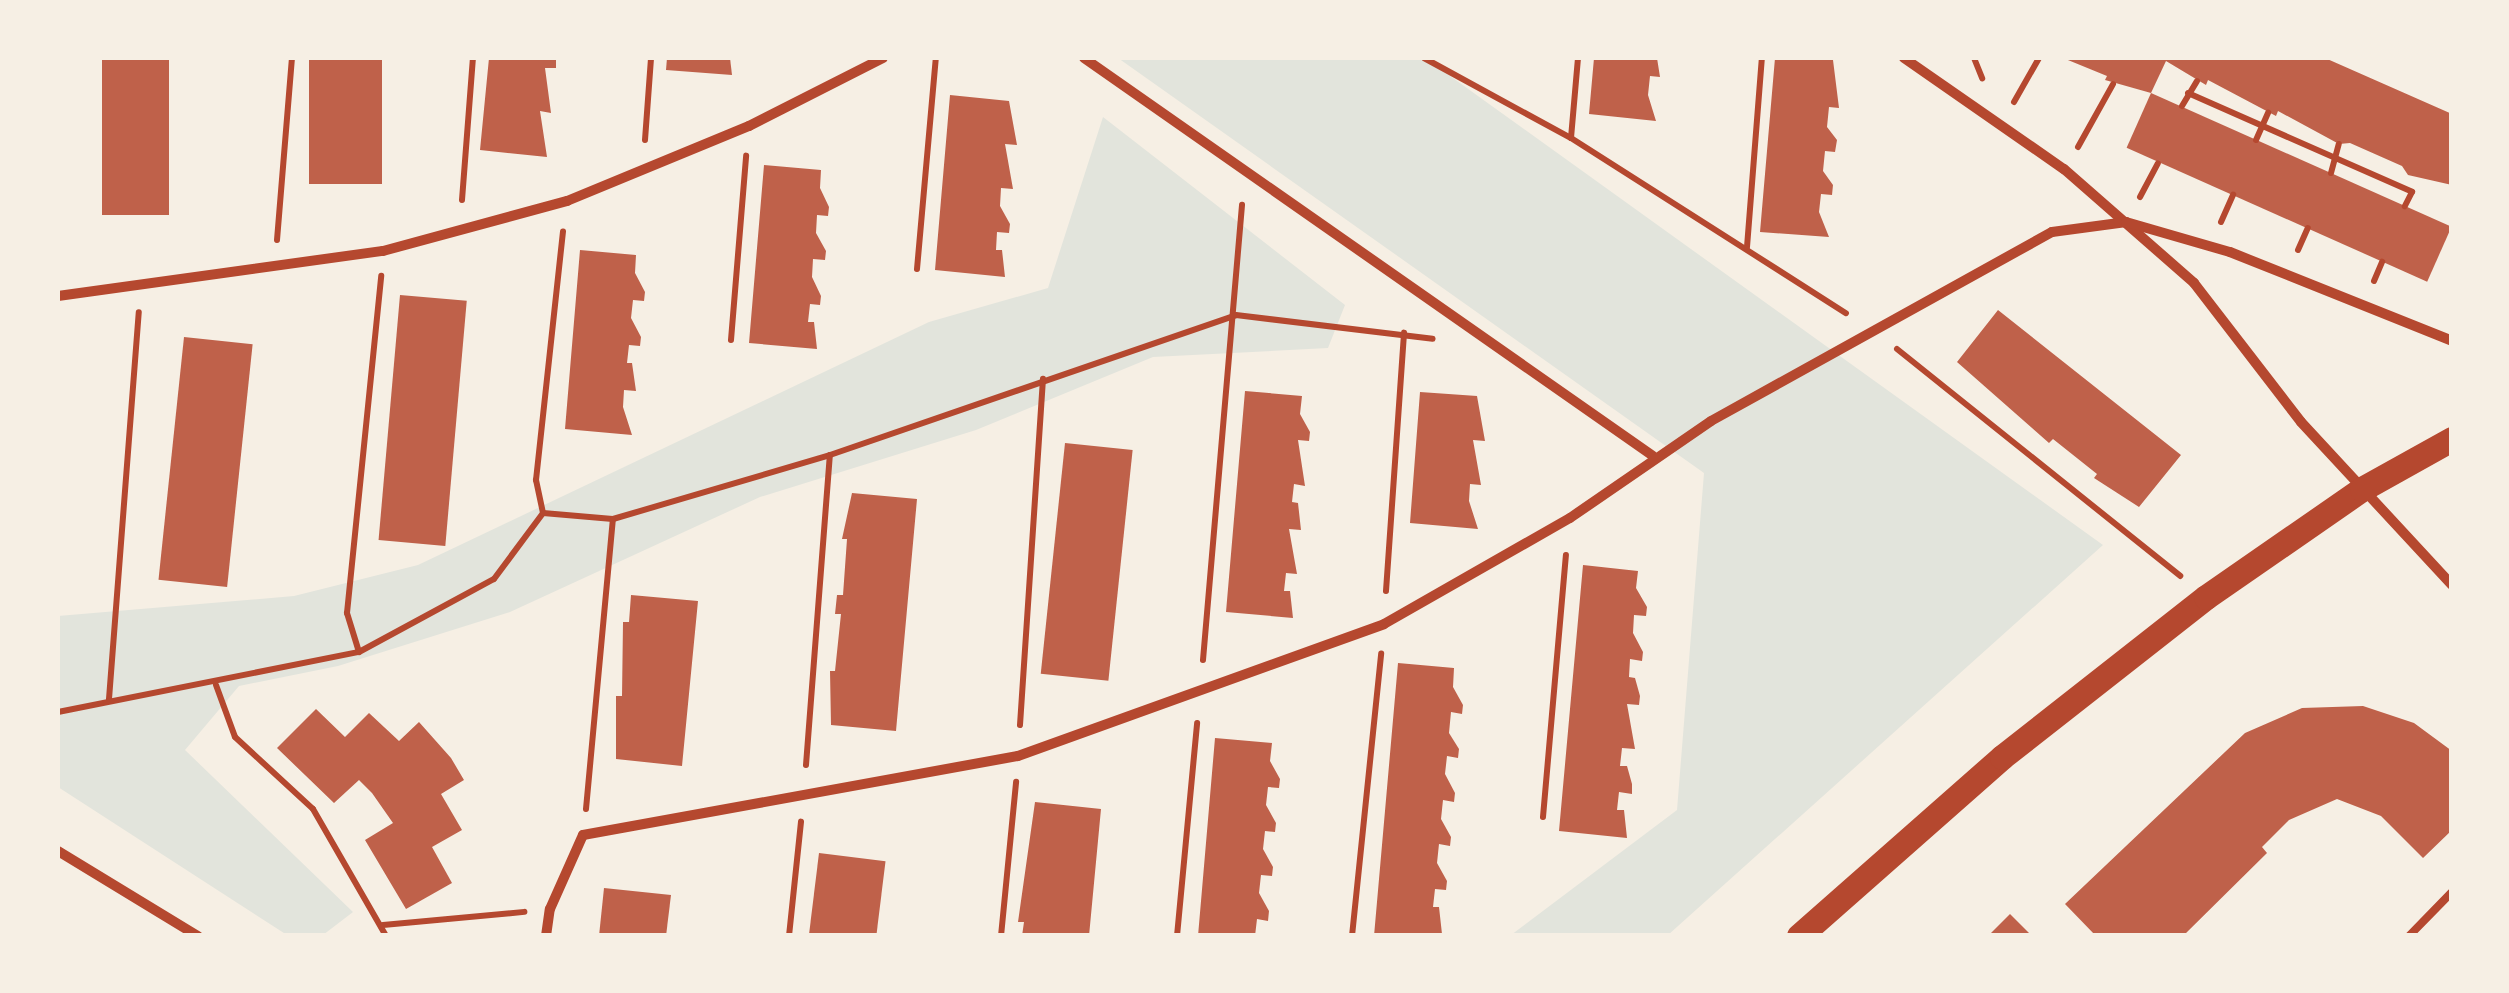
<!DOCTYPE html>
<html>
<head>
<meta charset="utf-8">
<style>
	body { margin:0 }
	#map { position:relative; width:2509px; height:993px; overflow:hidden; background:#f6efe4; font-family:Ubuntu,sans-serif }
	div>[style] { position:absolute }
	.green>* { inset:0; background:#e2e4dc }
	.building>* { inset:0; background:#bf614a; transform-origin:0 0 }
	.path>* { height:6px; margin:-3px; padding:0 3px; transform-origin:3px; border-radius:3px; background:#b5482f }
	.service>* { height:8px; margin:-4px; padding:0 4px; transform-origin:4px; border-radius:4px; background:#b5482f }
	.minor>* { height:10px; margin:-5px; padding:0 5px; transform-origin:5px; border-radius:5px; background:#b5482f }
	.primary>* { height:25px; margin:-12.5px; padding:0 12.5px; transform-origin:12.5px; border-radius:12.5px; background:#b5482f }
	span { translate:-50% -50%; white-space:nowrap; text-align:center; line-height:1.15; -webkit-text-stroke:10px #f6efe4; paint-order:stroke }
	.frame { position:absolute; inset:0; border:60px solid #f6efe4; pointer-events:none }
</style>
</head>
<body>
<div id="map">
	<div class="green">
		<i style="clip-path:polygon(1118px 58px,1425px 58px,2103px 545px,1668px 935px,1511px 935px,1677px 810px,1704px 473px)"></i>
		<i style="clip-path:polygon(1103px 117px,1345px 305px,1328px 348px,1153px 357px,976px 430px,760px 497px,510px 612px,338px 666px,239px 686px,185px 750px,353px 912px,323px 935px,287px 935px,58px 787px,58px 616px,294px 596px,418px 565px,929px 322px,1048px 288px)"></i>
	</div>
	<div class="building">
		<i style="left:102px;top:58px;width:67px;height:157px"></i>
		<i style="left:309px;top:58px;width:73px;height:126px"></i>
		<i style="clip-path:polygon(489px 58px,556px 58px,556px 68px,545px 68px,551px 113px,540px 111px,547px 157px,480px 150px)"></i>
		<i style="clip-path:polygon(667px 58px,730px 58px,732px 75px,666px 70px)"></i>
		<i style="clip-path:polygon(1594px 58px,1657px 58px,1660px 77px,1650px 76px,1648px 95px,1656px 121px,1589px 114px)"></i>
		<i style="clip-path:polygon(1775px 58px,1833px 60px,1839px 108px,1829px 107px,1827px 127px,1837px 140px,1835px 152px,1825px 151px,1823px 171px,1833px 185px,1832px 195px,1821px 194px,1819px 212px,1829px 237px,1760px 232px)"></i>
		<i style="clip-path:polygon(2063px 58px,2325px 58px,2452px 114px,2452px 185px,2408px 175px,2402px 166px,2350px 143px,2339px 144px,2278px 111px,2276px 116px,2208px 80px,2206px 85px,2166px 61px,2151px 93px,2105px 80px,2107px 76px)"></i>
		<i style="left:2151px;top:93px;width:329px;height:60px;rotate:24deg"></i>
		<i style="clip-path:polygon(950px 95px,1009px 101px,1017px 145px,1005px 144px,1013px 189px,1001px 188px,1000px 206px,1010px 224px,1009px 233px,997px 232px,996px 250px,1002px 250px,1005px 277px,935px 270px)"></i>
		<i style="clip-path:polygon(764px 165px,821px 170px,820px 188px,829px 207px,828px 216px,817px 215px,816px 233px,826px 251px,825px 260px,813px 259px,812px 277px,821px 296px,820px 305px,810px 304px,808px 322px,814px 322px,817px 349px,749px 343px)"></i>
		<i style="clip-path:polygon(580px 250px,636px 255px,635px 273px,645px 292px,644px 301px,633px 300px,631px 318px,641px 337px,640px 346px,629px 345px,627px 363px,632px 363px,636px 391px,624px 390px,623px 407px,632px 435px,565px 429px)"></i>
		<i style="left:400px;top:295px;width:67px;height:246px;rotate:5deg"></i>
		<i style="clip-path:polygon(1998px 310px,2181px 455px,2139px 507px,2094px 478px,2097px 474px,2053px 439px,2049px 443px,1957px 362px)"></i>
		<i style="left:184px;top:337px;width:69px;height:244px;rotate:6deg"></i>
		<i style="clip-path:polygon(1245px 391px,1302px 396px,1300px 414px,1310px 432px,1309px 441px,1298px 440px,1305px 486px,1294px 484px,1292px 502px,1298px 503px,1301px 530px,1289px 529px,1297px 574px,1286px 573px,1284px 591px,1290px 591px,1293px 618px,1226px 612px)"></i>
		<i style="clip-path:polygon(1420px 392px,1477px 396px,1485px 441px,1473px 440px,1481px 485px,1470px 484px,1469px 501px,1478px 529px,1410px 523px)"></i>
		<i style="left:1065px;top:443px;width:68px;height:232px;rotate:6deg"></i>
		<i style="clip-path:polygon(852px 493px,917px 499px,896px 731px,831px 725px,830px 671px,835px 671px,841px 614px,835px 614px,837px 595px,843px 595px,847px 539px,842px 539px)"></i>
		<i style="clip-path:polygon(1583px 565px,1638px 571px,1636px 588px,1647px 607px,1646px 616px,1634px 615px,1633px 633px,1643px 652px,1642px 661px,1630px 659px,1629px 677px,1635px 678px,1640px 696px,1639px 705px,1627px 704px,1635px 749px,1622px 748px,1620px 766px,1627px 766px,1632px 784px,1632px 794px,1619px 792px,1617px 810px,1624px 810px,1627px 838px,1559px 831px)"></i>
		<i style="clip-path:polygon(631px 595px,698px 601px,682px 766px,616px 759px,616px 696px,622px 696px,623px 622px,629px 622px)"></i>
		<i style="clip-path:polygon(1398px 663px,1454px 668px,1453px 687px,1463px 705px,1462px 714px,1451px 712px,1449px 733px,1459px 749px,1458px 758px,1447px 756px,1445px 774px,1455px 793px,1454px 802px,1443px 800px,1441px 819px,1451px 837px,1450px 846px,1439px 844px,1437px 863px,1447px 881px,1446px 890px,1435px 889px,1433px 907px,1439px 907px,1442px 934px,1374px 936px)"></i>
		<i style="clip-path:polygon(2363px 706px,2414px 723px,2452px 751px,2452px 830px,2423px 858px,2381px 816px,2337px 799px,2289px 820px,2262px 847px,2267px 853px,2183px 936px,2096px 936px,2065px 904px,2245px 733px,2302px 708px)"></i>
		<i style="clip-path:polygon(316px 709px,345px 737px,369px 713px,399px 741px,419px 722px,451px 758px,464px 780px,441px 794px,462px 830px,432px 847px,452px 883px,406px 909px,365px 840px,393px 823px,372px 793px,359px 780px,334px 803px,277px 748px)"></i>
		<i style="clip-path:polygon(1215px 738px,1272px 743px,1270px 761px,1280px 779px,1279px 788px,1268px 787px,1266px 805px,1276px 823px,1275px 832px,1265px 831px,1263px 849px,1273px 867px,1272px 876px,1261px 875px,1259px 893px,1269px 911px,1268px 921px,1257px 919px,1255px 936px,1198px 936px)"></i>
		<i style="clip-path:polygon(1035px 802px,1101px 809px,1089px 936px,1022px 936px,1024px 922px,1018px 922px)"></i>
		<i style="left:819px;top:853px;width:67px;height:83px;rotate:7deg"></i>
		<i style="clip-path:polygon(604px 888px,671px 895px,666px 936px,599px 936px)"></i>
		<i style="clip-path:polygon(2010px 914px,2032px 936px,1988px 936px)"></i>
	</div>
	<div class="path">
		<i style="left:1424px;top:58px;width:167px;rotate:28.6deg"></i>
		<i style="left:1571px;top:138px;width:326px;rotate:32.5deg"></i>
		<i style="left:1974px;top:58px;width:22px;rotate:68deg"></i>
		<i style="left:2188px;top:93px;width:245px;rotate:23.8deg"></i>
		<i style="left:2412px;top:192px;width:16px;rotate:117deg"></i>
		<i style="left:2014px;top:102px;width:51px;rotate:-60.4deg"></i>
		<i style="left:2182px;top:106px;width:29px;rotate:-59deg"></i>
		<i style="left:1571px;top:138px;width:80px;rotate:-85deg"></i>
		<i style="left:645px;top:140px;width:82px;rotate:-85.8deg"></i>
		<i style="left:2256px;top:140px;width:30px;rotate:-66deg"></i>
		<i style="left:2078px;top:147px;width:72px;rotate:-60.9deg"></i>
		<i style="left:2331px;top:173px;width:30px;rotate:-75deg"></i>
		<i style="left:2140px;top:197px;width:38px;rotate:-62deg"></i>
		<i style="left:462px;top:200px;width:142px;rotate:-85.6deg"></i>
		<i style="left:2221px;top:222px;width:30px;rotate:-66deg"></i>
		<i style="left:277px;top:240px;width:183px;rotate:-85.3deg"></i>
		<i style="left:1747px;top:247px;width:190px;rotate:-85.5deg"></i>
		<i style="left:2298px;top:250px;width:24px;rotate:-66deg"></i>
		<i style="left:917px;top:269px;width:212px;rotate:-84.9deg"></i>
		<i style="left:2374px;top:281px;width:21px;rotate:-67deg"></i>
		<i style="left:731px;top:340px;width:185px;rotate:-85.3deg"></i>
		<i style="left:1897px;top:349px;width:363px;rotate:38.7deg"></i>
		<i style="left:543px;top:513px;width:34px;rotate:-102deg"></i>
		<i style="left:536px;top:480px;width:250px;rotate:-83.8deg"></i>
		<i style="left:1386px;top:591px;width:259px;rotate:-86deg"></i>
		<i style="left:359px;top:652px;width:41px;rotate:-107.1deg"></i>
		<i style="left:347px;top:613px;width:339px;rotate:-84.2deg"></i>
		<i style="left:1203px;top:660px;width:457px;rotate:-85.1deg"></i>
		<i style="left:216px;top:685px;width:55px;rotate:69.9deg"></i>
		<i style="left:235px;top:737px;width:106px;rotate:42.7deg"></i>
		<i style="left:313px;top:809px;width:146px;rotate:60.1deg"></i>
		<i style="left:109px;top:699px;width:388px;rotate:-85.6deg"></i>
		<i style="left:58px;top:712px;width:307px;rotate:-11.3deg"></i>
		<i style="left:359px;top:652px;width:153px;rotate:-28.4deg"></i>
		<i style="left:494px;top:579px;width:82px;rotate:-53.4deg"></i>
		<i style="left:543px;top:513px;width:70px;rotate:4.9deg"></i>
		<i style="left:613px;top:519px;width:226px;rotate:-16.4deg"></i>
		<i style="left:830px;top:455px;width:429px;rotate:-19deg"></i>
		<i style="left:1236px;top:315px;width:198px;rotate:6.9deg"></i>
		<i style="left:1020px;top:725px;width:347px;rotate:-86.2deg"></i>
		<i style="left:806px;top:765px;width:311px;rotate:-85.6deg"></i>
		<i style="left:586px;top:809px;width:291px;rotate:-84.7deg"></i>
		<i style="left:1543px;top:817px;width:263px;rotate:-85deg"></i>
		<i style="left:383px;top:925px;width:142px;rotate:-5.3deg"></i>
		<i style="left:789px;top:936px;width:115px;rotate:-84deg"></i>
		<i style="left:1001px;top:936px;width:155px;rotate:-84.4deg"></i>
		<i style="left:1177px;top:936px;width:214px;rotate:-84.6deg"></i>
		<i style="left:1352px;top:936px;width:284px;rotate:-84.1deg"></i>
	</div>
	<div class="service">
		<i style="left:2409px;top:936px;width:62px;rotate:-45.7deg"></i>
	</div>
	<div class="minor">
		<i style="left:1084px;top:58px;width:694px;rotate:34.97deg"></i>
		<i style="left:1904px;top:58px;width:195px;rotate:34.8deg"></i>
		<i style="left:2064px;top:169px;width:173px;rotate:41.2deg"></i>
		<i style="left:2194px;top:283px;width:175px;rotate:52.4deg"></i>
		<i style="left:2301px;top:422px;width:222px;rotate:47.2deg"></i>
		<i style="left:58px;top:296px;width:328px;rotate:-7.9deg"></i>
		<i style="left:383px;top:251px;width:191px;rotate:-15.2deg"></i>
		<i style="left:567px;top:201px;width:197px;rotate:-22.4deg"></i>
		<i style="left:749px;top:126px;width:150px;rotate:-26.9deg"></i>
		<i style="left:58px;top:851px;width:164px;rotate:31.3deg"></i>
		<i style="left:546px;top:936px;width:27px;rotate:-82deg"></i>
		<i style="left:550px;top:909px;width:81px;rotate:-66deg"></i>
		<i style="left:583px;top:835px;width:442px;rotate:-10.3deg"></i>
		<i style="left:1018px;top:756px;width:389px;rotate:-19.8deg"></i>
		<i style="left:1384px;top:624px;width:214px;rotate:-29.7deg"></i>
		<i style="left:1570px;top:518px;width:171px;rotate:-34.5deg"></i>
		<i style="left:1711px;top:421px;width:390px;rotate:-29deg"></i>
		<i style="left:2052px;top:232px;width:75px;rotate:-7.7deg"></i>
		<i style="left:2126px;top:222px;width:108px;rotate:16.1deg"></i>
		<i style="left:2230px;top:252px;width:239px;rotate:21.8deg"></i>
	</div>
	<div class="primary">
		<i style="left:1799px;top:936px;width:271px;rotate:-41.4deg"></i>
		<i style="left:2002px;top:757px;width:259px;rotate:-38.1deg"></i>
		<i style="left:2206px;top:597px;width:190px;rotate:-34.7deg"></i>
		<i style="left:2362px;top:489px;width:103px;rotate:-29.1deg"></i>
	</div>
	<div class="frame"></div>
</div>
</body>
</html>
